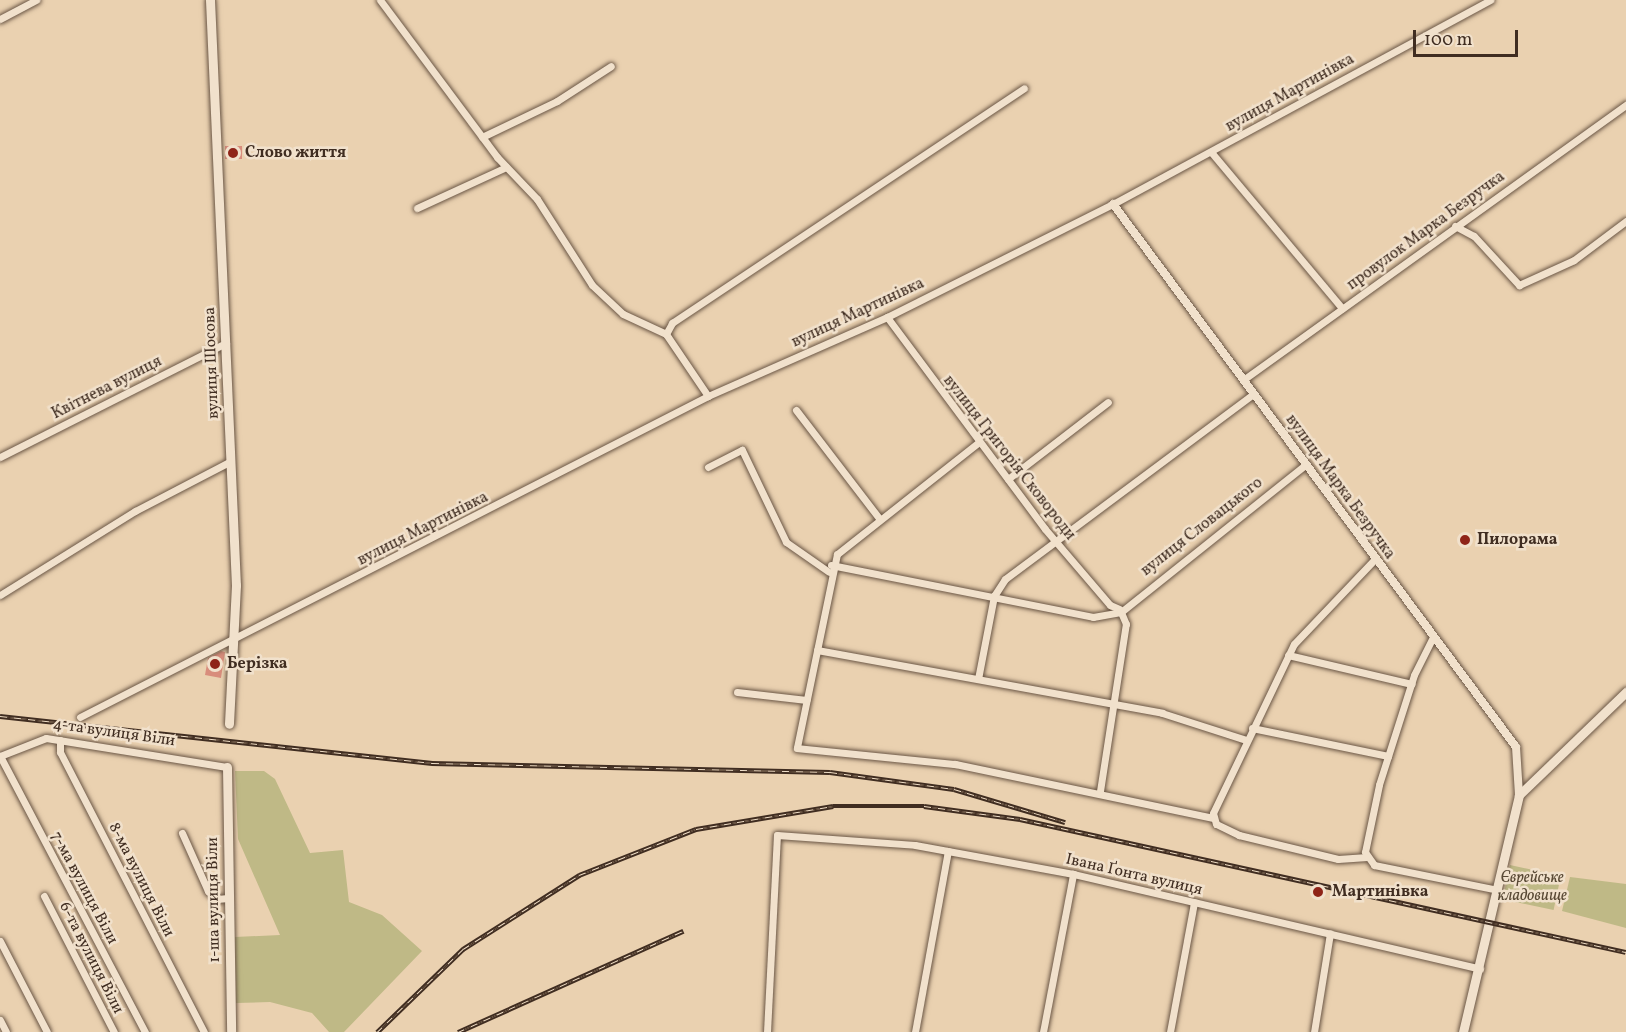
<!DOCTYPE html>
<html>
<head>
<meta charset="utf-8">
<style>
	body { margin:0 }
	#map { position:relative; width:1626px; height:1032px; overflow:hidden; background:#ead1b0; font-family:Vollkorn,serif }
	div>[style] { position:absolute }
	.green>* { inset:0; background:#bfb986; transform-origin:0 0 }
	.building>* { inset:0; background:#d88d7c; transform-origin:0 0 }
	.roads { filter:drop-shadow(0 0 2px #6a5645) drop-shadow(0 0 2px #6a5645) }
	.minor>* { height:7px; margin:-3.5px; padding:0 3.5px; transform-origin:3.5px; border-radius:3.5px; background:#f1e1cc }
	.tertiary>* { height:8px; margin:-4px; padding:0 4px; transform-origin:4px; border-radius:4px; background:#f1e1cc }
	.secondary>* { height:9px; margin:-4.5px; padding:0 4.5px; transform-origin:4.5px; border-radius:4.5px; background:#f1e1cc }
	.rail>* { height:4.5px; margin-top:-2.25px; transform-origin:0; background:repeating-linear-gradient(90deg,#f1e1cc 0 7px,#402d21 0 14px); box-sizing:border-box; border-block:2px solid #402d21 }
	.dots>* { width:16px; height:16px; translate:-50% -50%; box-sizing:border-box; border:3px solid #f1e1cc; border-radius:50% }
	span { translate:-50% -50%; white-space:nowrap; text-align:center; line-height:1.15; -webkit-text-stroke:5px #f1e1cc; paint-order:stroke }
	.street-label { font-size:16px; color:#402d21 }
	.poi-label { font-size:16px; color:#402d21; font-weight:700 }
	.left { translate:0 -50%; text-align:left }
	.park-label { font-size:16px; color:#594935; font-style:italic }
	.scale { position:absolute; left:1413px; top:30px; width:105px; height:27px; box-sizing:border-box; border:3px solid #402d21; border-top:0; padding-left:8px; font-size:18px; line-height:21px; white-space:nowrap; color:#402d21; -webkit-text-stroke:4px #f1e1cc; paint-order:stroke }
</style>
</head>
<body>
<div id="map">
	<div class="green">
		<i style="clip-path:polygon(235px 771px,264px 771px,275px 779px,310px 853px,343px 850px,349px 902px,382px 915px,422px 951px,344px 1032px,329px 1032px,312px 1013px,270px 1002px,236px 1003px,235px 937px,280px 935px,238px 839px)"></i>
		<i style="left:1510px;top:865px;width:52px;height:35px;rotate:12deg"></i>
		<i style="clip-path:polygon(1570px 877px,1626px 884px,1626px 928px,1562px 911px)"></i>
	</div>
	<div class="building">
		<i style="left:242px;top:146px;width:13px;height:17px;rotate:90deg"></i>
		<i style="clip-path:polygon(221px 651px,225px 652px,221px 678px,205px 675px,208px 658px)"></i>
	</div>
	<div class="roads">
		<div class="minor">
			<i style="left:380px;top:0;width:196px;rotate:53.3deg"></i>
			<i style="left:497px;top:157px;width:58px;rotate:46.4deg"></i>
			<i style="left:537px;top:199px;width:102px;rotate:57.4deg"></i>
			<i style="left:592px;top:285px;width:42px;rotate:43.1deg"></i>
			<i style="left:623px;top:314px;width:47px;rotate:24.9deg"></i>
			<i style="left:666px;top:334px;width:75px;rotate:55.9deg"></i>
			<i style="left:0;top:19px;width:41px;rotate:-27.8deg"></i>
			<i style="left:482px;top:137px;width:83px;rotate:-25.6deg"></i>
			<i style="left:557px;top:101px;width:64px;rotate:-32.9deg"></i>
			<i style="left:1211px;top:152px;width:204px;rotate:50deg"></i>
			<i style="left:417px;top:208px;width:98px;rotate:-24.7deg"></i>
			<i style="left:1455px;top:226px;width:21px;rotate:28deg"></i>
			<i style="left:1474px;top:236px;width:67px;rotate:47.4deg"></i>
			<i style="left:1519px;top:285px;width:60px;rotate:-24.4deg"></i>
			<i style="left:1574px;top:260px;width:65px;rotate:-36.9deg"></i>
			<i style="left:887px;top:317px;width:264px;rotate:53.3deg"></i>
			<i style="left:1045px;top:529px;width:100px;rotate:49.5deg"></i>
			<i style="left:1110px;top:605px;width:10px;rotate:24deg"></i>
			<i style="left:666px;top:334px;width:13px;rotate:-61deg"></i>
			<i style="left:672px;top:323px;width:423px;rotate:-33.7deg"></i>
			<i style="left:1243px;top:380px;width:472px;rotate:-35.7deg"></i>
			<i style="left:796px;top:410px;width:136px;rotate:52.5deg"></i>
			<i style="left:979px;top:442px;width:181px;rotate:141.7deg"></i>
			<i style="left:837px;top:554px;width:198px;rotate:101.7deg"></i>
			<i style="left:797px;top:748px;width:159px;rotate:5.8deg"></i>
			<i style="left:955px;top:764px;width:264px;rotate:11.8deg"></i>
			<i style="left:0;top:457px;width:253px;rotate:-26.8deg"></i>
			<i style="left:708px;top:467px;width:38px;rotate:-27deg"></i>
			<i style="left:742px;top:450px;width:102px;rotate:64.4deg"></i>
			<i style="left:786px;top:542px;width:52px;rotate:34.9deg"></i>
			<i style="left:1008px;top:479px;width:126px;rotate:-37.6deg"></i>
			<i style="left:831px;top:565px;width:267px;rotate:11.2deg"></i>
			<i style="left:1093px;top:617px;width:28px;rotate:-10deg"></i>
			<i style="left:0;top:595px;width:159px;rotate:-31.9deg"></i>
			<i style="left:135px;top:511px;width:108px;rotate:-27.5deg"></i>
			<i style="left:1121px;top:612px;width:236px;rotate:-38.6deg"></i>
			<i style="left:1433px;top:637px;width:42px;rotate:116.6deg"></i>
			<i style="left:1414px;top:675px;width:115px;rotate:107.7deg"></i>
			<i style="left:1379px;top:785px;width:68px;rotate:101.8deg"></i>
			<i style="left:1365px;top:852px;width:16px;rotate:55deg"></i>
			<i style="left:1374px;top:865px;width:126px;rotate:11.4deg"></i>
			<i style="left:817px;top:650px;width:351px;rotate:10.3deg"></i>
			<i style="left:1162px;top:713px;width:88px;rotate:17.8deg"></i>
			<i style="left:1288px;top:655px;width:127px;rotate:13.2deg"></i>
			<i style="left:978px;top:679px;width:85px;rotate:-79.1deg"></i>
			<i style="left:994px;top:596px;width:20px;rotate:-57deg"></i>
			<i style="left:1005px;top:579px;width:309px;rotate:-36.7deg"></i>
			<i style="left:737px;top:692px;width:70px;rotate:6.5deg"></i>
			<i style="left:80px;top:717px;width:705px;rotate:-27.07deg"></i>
			<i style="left:708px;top:396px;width:196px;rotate:-23.8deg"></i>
			<i style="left:887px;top:317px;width:253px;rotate:-26.6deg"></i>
			<i style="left:1113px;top:204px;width:429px;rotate:-28.4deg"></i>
			<i style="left:1252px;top:728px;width:139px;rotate:11.6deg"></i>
			<i style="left:60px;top:740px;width:12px;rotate:90deg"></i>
			<i style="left:60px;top:752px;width:315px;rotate:62.8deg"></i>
			<i style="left:0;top:756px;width:312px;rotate:62.3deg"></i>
			<i style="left:0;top:756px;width:49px;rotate:-21.4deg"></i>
			<i style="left:46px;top:738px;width:183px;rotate:9.1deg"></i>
			<i style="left:1100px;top:791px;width:169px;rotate:-81.2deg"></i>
			<i style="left:1126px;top:624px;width:13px;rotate:-113deg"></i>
			<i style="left:182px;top:833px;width:64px;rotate:65.9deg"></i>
			<i style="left:208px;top:891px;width:12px;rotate:42deg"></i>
			<i style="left:217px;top:899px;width:11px;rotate:-5deg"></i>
			<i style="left:1367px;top:857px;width:29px;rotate:176deg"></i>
			<i style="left:1338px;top:859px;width:102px;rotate:-166.4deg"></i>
			<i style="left:1239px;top:835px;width:25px;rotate:-154deg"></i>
			<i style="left:1216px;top:824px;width:11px;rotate:-105deg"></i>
			<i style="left:1213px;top:813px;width:187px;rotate:-64.4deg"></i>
			<i style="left:1294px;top:644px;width:117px;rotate:-46.4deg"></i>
			<i style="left:44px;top:896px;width:153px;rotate:62.8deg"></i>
			<i style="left:0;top:941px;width:102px;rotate:62.7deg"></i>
			<i style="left:0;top:1020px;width:13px;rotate:63deg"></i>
			<i style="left:767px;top:1032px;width:197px;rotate:-87.1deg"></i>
			<i style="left:777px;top:835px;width:138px;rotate:4.1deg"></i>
			<i style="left:915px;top:845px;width:161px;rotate:10.4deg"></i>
			<i style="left:1073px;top:874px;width:418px;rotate:13.1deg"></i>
			<i style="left:915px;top:1032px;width:184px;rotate:-79.7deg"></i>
			<i style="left:1043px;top:1032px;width:161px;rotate:-79.2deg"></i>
			<i style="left:1170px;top:1032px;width:132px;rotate:-79.5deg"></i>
			<i style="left:1314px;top:1032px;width:100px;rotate:-80.8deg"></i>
		</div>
		<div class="tertiary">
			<i style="left:1113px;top:204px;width:676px;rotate:53.42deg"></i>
			<i style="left:1516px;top:747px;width:48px;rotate:86.4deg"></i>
		</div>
		<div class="secondary">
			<i style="left:210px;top:0;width:586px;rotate:87.46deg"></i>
			<i style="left:236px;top:585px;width:139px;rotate:92.9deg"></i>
			<i style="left:227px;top:767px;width:265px;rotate:89.1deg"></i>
			<i style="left:1463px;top:1032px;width:244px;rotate:-76.7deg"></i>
			<i style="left:1519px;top:795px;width:149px;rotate:-43.9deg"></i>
		</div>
	</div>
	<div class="rail">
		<i style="left:0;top:716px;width:435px;rotate:6.2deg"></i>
		<i style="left:432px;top:763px;width:398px;rotate:1.3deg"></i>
		<i style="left:830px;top:772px;width:125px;rotate:7.8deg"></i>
		<i style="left:954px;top:789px;width:116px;rotate:16.6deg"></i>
		<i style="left:377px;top:1032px;width:120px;rotate:-44deg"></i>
		<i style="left:463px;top:949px;width:138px;rotate:-32.5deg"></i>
		<i style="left:579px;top:875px;width:126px;rotate:-21.5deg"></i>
		<i style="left:696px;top:829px;width:139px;rotate:-9.5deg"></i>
		<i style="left:833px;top:806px;width:91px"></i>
		<i style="left:924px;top:806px;width:97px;rotate:7.7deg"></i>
		<i style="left:1020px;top:819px;width:620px;rotate:12.38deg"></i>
		<i style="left:458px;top:1032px;width:247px;rotate:-24.2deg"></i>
	</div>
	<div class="dots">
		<i style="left:233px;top:153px;background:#8f2418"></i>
		<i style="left:1465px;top:540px;background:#8f2418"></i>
		<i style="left:215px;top:664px;background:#8f2418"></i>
		<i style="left:1318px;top:892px;background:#8f2418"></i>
	</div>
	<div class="street-label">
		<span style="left:1290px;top:93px;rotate:-29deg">вулиця Мартинівка</span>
		<span style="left:1426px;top:231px;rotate:-36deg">провулок Марка Безручка</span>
		<span style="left:858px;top:313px;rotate:-25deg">вулиця Мартинівка</span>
		<span style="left:212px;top:363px;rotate:-92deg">вулиця Шосова</span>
		<span style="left:107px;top:388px;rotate:-27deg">Квітнева вулиця</span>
		<span style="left:1009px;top:458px;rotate:52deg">вулиця Григорія Сковороди</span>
		<span style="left:1340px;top:487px;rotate:54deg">вулиця Марка Безручка</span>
		<span style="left:1202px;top:527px;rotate:-38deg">вулиця Словацького</span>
		<span style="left:423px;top:529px;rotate:-27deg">вулиця Мартинівка</span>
		<span style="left:114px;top:733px;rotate:8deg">4-та вулиця Віли</span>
		<span style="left:1134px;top:875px;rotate:13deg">Івана Ґонта вулиця</span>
		<span style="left:141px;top:880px;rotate:63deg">8-ма вулиця Віли</span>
		<span style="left:84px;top:888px;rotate:62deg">7-ма вулиця Віли</span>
		<span style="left:214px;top:900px;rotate:-91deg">1-ша вулиця Віли</span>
		<span style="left:91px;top:958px;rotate:63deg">6-та вулиця Віли</span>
	</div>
	<div class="poi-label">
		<span class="left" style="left:245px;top:153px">Слово життя</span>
		<span class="left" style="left:1477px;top:540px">Пилорама</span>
		<span class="left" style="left:227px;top:664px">Берізка</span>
		<span class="left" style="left:1332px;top:892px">Мартинівка</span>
	</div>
	<div class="park-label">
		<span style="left:1532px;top:887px">Єврейське<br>кладовище</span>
	</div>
	<div class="scale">100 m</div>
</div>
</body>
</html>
